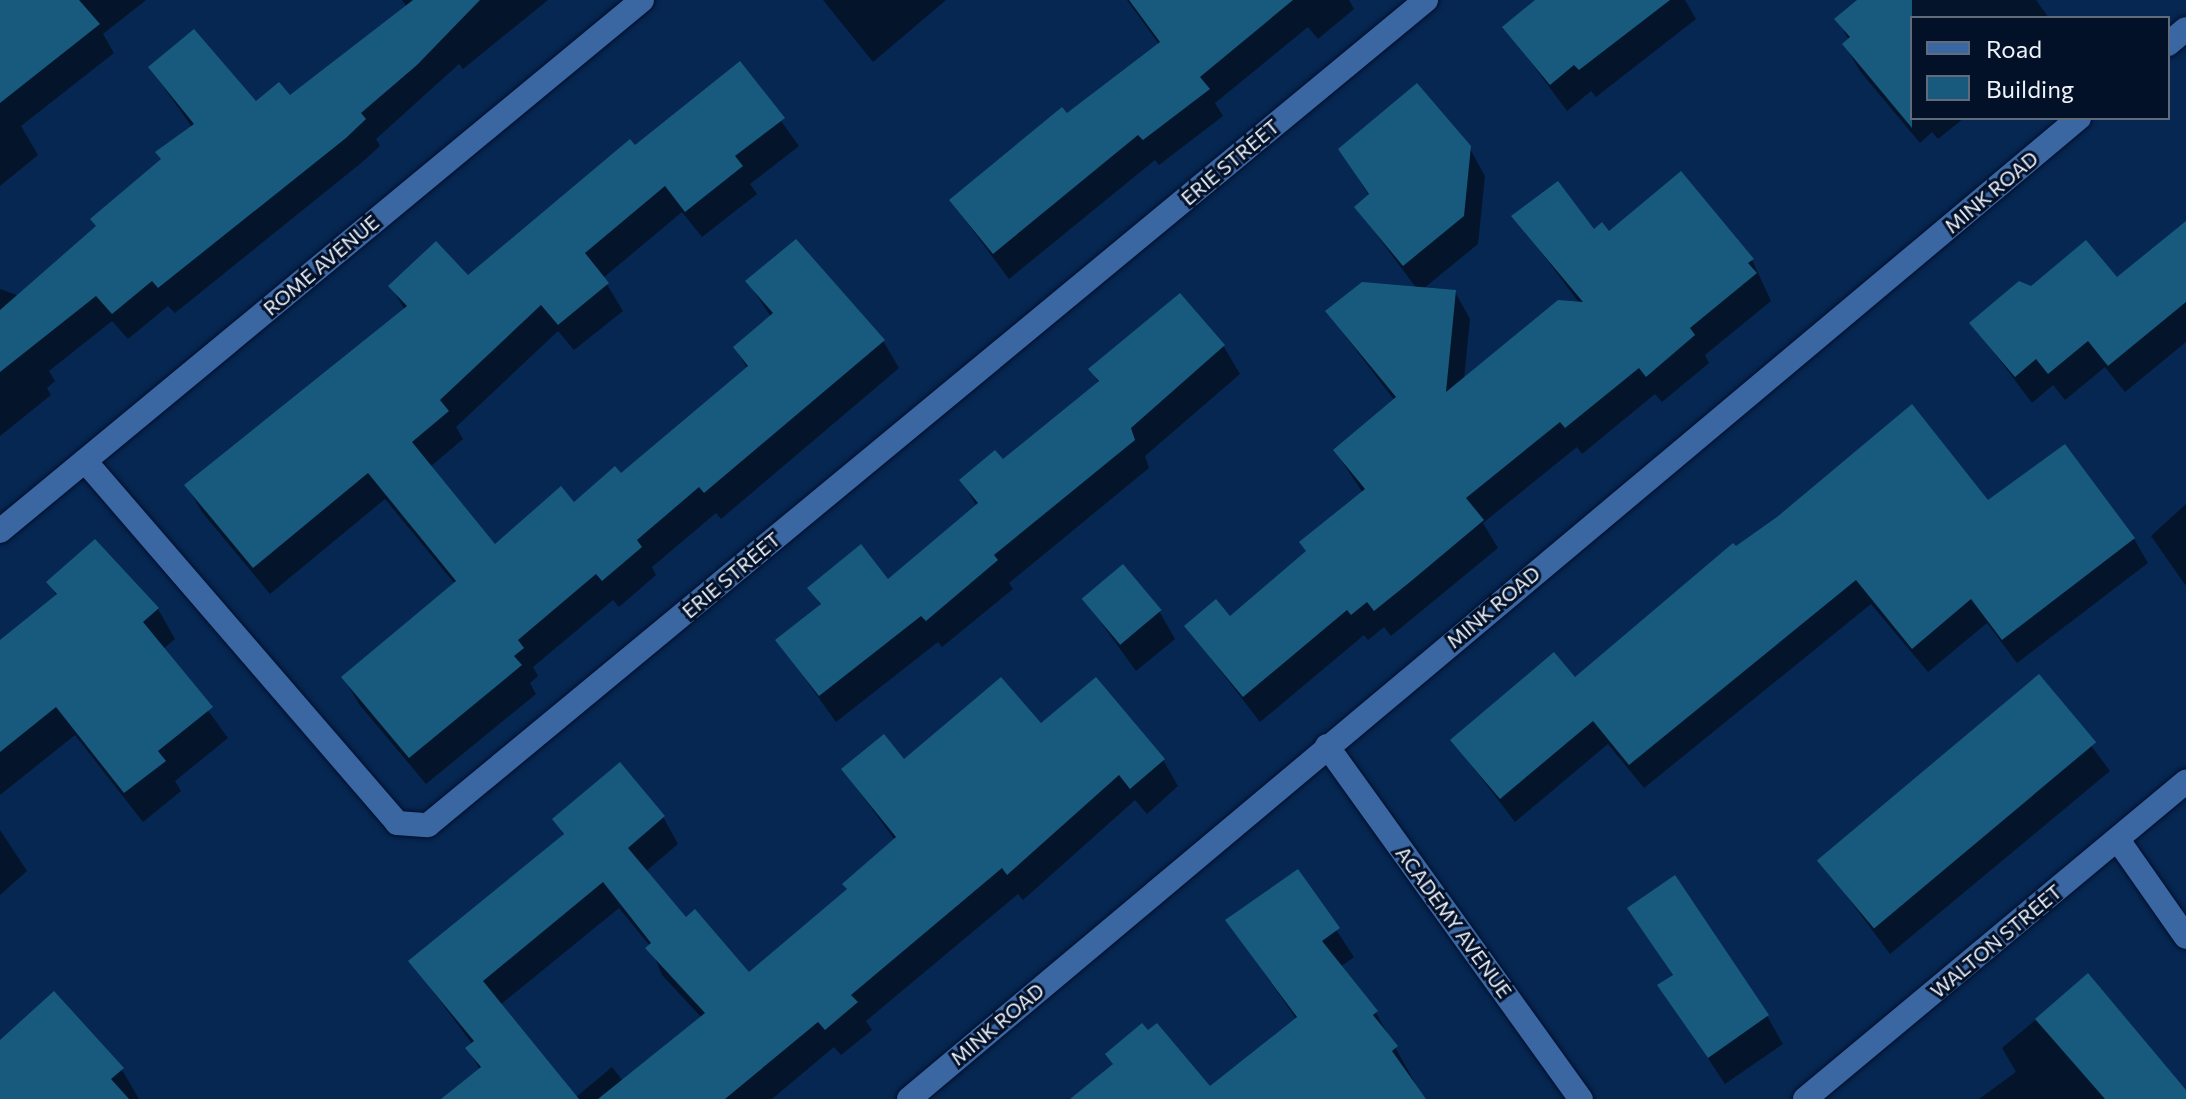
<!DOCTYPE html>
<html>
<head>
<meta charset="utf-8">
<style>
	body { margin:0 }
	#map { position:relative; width:2186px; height:1099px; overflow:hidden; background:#062751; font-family:Commissioner,sans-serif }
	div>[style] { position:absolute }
	.shadow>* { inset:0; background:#0007 }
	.building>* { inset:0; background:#185a7d; transform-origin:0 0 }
	.roads { filter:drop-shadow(0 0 2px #000f2c) drop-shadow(0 0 2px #000f2c) }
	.minor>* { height:24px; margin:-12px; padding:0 12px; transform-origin:12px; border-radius:12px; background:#3a66a2 }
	span { translate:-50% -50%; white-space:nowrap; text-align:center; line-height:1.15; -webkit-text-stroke:6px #021028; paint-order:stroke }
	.street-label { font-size:20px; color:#eff4fb }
	.legend { position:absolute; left:1910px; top:16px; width:260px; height:104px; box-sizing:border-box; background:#021028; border:2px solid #616b7c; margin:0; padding:10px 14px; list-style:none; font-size:24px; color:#eff4fb }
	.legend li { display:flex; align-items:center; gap:16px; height:40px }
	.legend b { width:40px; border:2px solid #616b7c }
</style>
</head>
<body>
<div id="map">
	<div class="shadow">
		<i style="clip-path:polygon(0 0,146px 0,103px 34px,114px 53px,21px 126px,38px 155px,0 186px)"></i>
		<i style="clip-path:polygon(402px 0,548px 0,463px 69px,459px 64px,376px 139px,380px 146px,360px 164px,175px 313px,168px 306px,128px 339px,112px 321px,49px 371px,55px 381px,47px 388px,51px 395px,0 436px,0 289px,19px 296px,97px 228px,192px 127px,150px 68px,256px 104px,290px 98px,407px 7px)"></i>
		<i style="clip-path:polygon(823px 0,946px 0,873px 62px)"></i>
		<i style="clip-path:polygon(1127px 0,1349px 0,1354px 9px,1318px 39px,1308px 27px,1215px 103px,1223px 116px,1159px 165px,1155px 160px,1009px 279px,951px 201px,1159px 44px)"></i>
		<i style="clip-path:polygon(1538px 0,1685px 0,1696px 19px,1596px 97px,1591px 91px,1567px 111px,1505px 27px)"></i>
		<i style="clip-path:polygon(1860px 0,2036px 0,2049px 18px,1912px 18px,1912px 118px,1964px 118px,1938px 139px,1932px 132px,1920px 143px,1860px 71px,1844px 44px,1849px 40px,1837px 19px)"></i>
		<i style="clip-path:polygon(740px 64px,799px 146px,750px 184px,757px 194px,702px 237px,682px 212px,603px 278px,623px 311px,574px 350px,558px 331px,456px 427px,463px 439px,430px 467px,495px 547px,574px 505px,621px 476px,747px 368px,735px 348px,771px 317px,748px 282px,883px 341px,899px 368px,721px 519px,716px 513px,652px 567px,656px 575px,619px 607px,613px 600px,533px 667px,538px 676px,530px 683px,536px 694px,426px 784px,359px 704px,343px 677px,455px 584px,385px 499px,270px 594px,202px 512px,186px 485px,405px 310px,391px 287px,468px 278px)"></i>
		<i style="clip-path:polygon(1469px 147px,1485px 176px,1478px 244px,1423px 289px,1455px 292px,1470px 319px,1464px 379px,1580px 304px,1514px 216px,1752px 260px,1771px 301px,1705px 355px,1709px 363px,1662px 402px,1655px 394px,1582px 454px,1577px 447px,1483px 523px,1498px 548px,1391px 636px,1384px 627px,1368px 640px,1364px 635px,1260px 722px,1186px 626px,1229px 619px,1307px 552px,1363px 493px,1335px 451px,1395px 401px,1327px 312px,1417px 289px,1356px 207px,1369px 196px,1340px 149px)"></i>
		<i style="clip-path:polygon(2186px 223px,2186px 342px,2125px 392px,2105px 367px,2065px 400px,2053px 385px,2032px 403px,1972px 323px,2032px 288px,2117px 280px)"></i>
		<i style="clip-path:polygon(1180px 296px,1224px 347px,1240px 374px,1145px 456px,1149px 468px,1009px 583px,1013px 589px,942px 647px,938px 642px,836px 722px,778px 641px,821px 606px,810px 588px,888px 581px,977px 507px,962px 481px,1003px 462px,1099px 384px,1091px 369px)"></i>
		<i style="clip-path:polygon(1988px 503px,2134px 539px,2148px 563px,2017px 663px,1987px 623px,1928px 672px,1871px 604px,1644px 788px,1608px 744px,1515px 822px,1453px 741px,1575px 680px,1735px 549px)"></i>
		<i style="clip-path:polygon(2186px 504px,2186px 586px,2151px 536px)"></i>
		<i style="clip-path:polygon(94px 542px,158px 609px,175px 639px,163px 649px,228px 738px,175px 781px,181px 791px,143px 822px,75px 735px,0 795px,0 658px,63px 608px,49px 582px)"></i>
		<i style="clip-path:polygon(1084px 599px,1159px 611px,1175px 639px,1136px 671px)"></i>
		<i style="clip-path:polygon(2039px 676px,2110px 771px,1890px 954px,1825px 867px,1991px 725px,1988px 719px)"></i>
		<i style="clip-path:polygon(evenodd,1041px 725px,1163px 760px,1178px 786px,1147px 814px,1135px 800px,1023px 900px,1018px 894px,866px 1021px,872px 1030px,841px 1055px,834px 1047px,772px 1099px,482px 1099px,480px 1070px,468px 1049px,473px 1045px,411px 962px,564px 836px,554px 819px,663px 817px,678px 844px,645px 872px,686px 920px,749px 975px,849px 891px,895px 840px,843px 770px,904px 762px,1041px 725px,619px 908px,650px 946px,662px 975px,702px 1018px,623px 1081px,612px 1067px,575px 1098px,500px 1005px,619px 908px)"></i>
		<i style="clip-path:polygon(0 830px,27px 871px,0 895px)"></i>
		<i style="clip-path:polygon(1298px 872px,1354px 957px,1340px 967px,1376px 1013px,1424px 1099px,1295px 1099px,1297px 1020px,1228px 921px)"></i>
		<i style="clip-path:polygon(1629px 909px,1767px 1016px,1783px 1044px,1725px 1084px,1660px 986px,1674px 977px)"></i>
		<i style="clip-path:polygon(2088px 976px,2186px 1099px,1979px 1099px,2016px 1072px,2002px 1048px)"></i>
		<i style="clip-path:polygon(0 1043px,122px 1070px,139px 1099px,0 1099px)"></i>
	</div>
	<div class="building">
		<i style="clip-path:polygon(0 0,79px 0,100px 24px,0 103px)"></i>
		<i style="clip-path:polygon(413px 0,480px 0,417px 65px,361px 113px,366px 119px,346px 138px,158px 288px,152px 281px,112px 314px,96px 296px,0 372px,0 310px,96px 226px,90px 219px,161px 159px,155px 152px,194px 124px,148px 67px,194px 29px,256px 101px,279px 82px,290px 95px)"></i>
		<i style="clip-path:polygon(1129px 0,1293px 0,1200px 77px,1210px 89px,1143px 140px,1138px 135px,993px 254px,949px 200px,1062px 107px,1067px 113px,1160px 42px)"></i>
		<i style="clip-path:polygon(1535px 0,1670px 0,1579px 70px,1574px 65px,1550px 85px,1502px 27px)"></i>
		<i style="clip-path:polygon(1857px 0,1912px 0,1912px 128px,1842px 44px,1850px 37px,1834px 19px)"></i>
		<i style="clip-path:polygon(740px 61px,785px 118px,735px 156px,743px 166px,685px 212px,665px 186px,585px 253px,609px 283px,558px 325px,541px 305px,440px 400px,449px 411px,412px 442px,495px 544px,561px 486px,574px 502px,615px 466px,621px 473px,748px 366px,733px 347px,773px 313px,745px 281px,796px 239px,885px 340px,704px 493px,699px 487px,637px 540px,642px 547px,602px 581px,596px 574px,518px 640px,524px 648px,514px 656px,522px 665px,409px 758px,341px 677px,456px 581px,368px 473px,253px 568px,184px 485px,407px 306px,388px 286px,436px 241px,468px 275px,630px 139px,635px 145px)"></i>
		<i style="clip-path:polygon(1417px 83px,1471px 146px,1464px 216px,1403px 266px,1354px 207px,1369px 194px,1338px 149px)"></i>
		<i style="clip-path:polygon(1681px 171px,1754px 259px,1748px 263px,1757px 273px,1690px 328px,1695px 335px,1646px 377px,1639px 368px,1565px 428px,1560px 422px,1466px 498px,1484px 520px,1410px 582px,1374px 611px,1367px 602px,1351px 615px,1347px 610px,1243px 697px,1184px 626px,1216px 599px,1230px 616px,1306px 551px,1299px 542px,1365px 489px,1333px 450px,1396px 397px,1325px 311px,1362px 282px,1456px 290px,1446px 392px,1558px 300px,1583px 302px,1511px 216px,1558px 181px,1594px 229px,1602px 222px,1609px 231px)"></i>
		<i style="clip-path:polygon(2186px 221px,2186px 302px,2108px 366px,2088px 341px,2048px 374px,2036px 359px,2015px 377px,1969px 323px,2019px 281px,2031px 286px,2086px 240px,2117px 277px)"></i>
		<i style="clip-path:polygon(1180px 293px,1225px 345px,1131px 428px,1135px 440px,994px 555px,998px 560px,926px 621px,921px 616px,819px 696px,775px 640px,821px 604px,807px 588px,861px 544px,888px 579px,978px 503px,959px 480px,995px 450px,1003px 459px,1099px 381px,1088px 369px)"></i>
		<i style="clip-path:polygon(1912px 404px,1988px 500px,2065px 444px,2135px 538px,2002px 640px,1971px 599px,1912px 649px,1856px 580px,1629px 765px,1593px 721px,1500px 799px,1450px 740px,1554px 652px,1575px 677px,1733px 543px,1736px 546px,1777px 517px)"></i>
		<i style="clip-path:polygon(95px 539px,159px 608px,143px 622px,213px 707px,158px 751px,166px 761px,124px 793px,56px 707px,0 752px,0 640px,57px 594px,46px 582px)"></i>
		<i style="left:1123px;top:564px;width:60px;height:54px;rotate:50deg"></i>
		<i style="left:2039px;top:674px;width:89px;height:290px;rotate:50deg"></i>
		<i style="clip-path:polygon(1001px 677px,1041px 723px,1096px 677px,1165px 759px,1130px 789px,1119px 775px,1007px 875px,1002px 868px,851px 995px,858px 1002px,825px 1030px,818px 1022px,725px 1099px,598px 1099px,705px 1013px,645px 948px,651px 943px,603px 882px,483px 981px,579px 1099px,441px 1099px,481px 1067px,465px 1048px,474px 1041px,408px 961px,564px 834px,552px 819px,620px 762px,665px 816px,628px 848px,686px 917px,695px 909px,749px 972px,847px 889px,842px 884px,896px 837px,841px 769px,884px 734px,904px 759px)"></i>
		<i style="clip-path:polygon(1298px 869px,1340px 928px,1322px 941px,1378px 1011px,1373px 1015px,1398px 1046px,1392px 1051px,1426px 1099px,1070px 1099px,1113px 1064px,1105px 1054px,1142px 1023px,1148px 1030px,1157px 1023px,1210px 1086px,1297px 1017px,1225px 920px)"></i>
		<i style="clip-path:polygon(1675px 875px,1769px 1015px,1708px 1058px,1657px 985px,1673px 975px,1627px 908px)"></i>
		<i style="clip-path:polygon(2088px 973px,2186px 1090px,2186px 1099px,2105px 1099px,2035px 1019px)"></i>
		<i style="clip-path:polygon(54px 991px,124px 1068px,111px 1079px,129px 1099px,0 1099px,0 1040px)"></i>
	</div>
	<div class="roads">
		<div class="minor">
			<i style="left:2168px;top:44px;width:23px;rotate:-40deg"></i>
			<i style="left:85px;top:461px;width:478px;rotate:49.2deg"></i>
			<i style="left:397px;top:823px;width:31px;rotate:4deg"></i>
			<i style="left:428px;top:825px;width:1295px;rotate:-39.58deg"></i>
			<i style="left:0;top:531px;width:833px;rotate:-39.59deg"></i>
			<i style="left:1327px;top:746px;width:435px;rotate:54.3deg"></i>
			<i style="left:2118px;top:840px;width:118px;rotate:55deg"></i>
			<i style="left:909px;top:1099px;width:1527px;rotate:-39.98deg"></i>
			<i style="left:1805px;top:1099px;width:496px;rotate:-39.8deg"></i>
		</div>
	</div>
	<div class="street-label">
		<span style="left:1230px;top:162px;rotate:-40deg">ERIE STREET</span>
		<span style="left:1991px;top:192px;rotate:-40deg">MINK ROAD</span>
		<span style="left:321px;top:265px;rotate:-40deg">ROME AVENUE</span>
		<span style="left:731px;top:575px;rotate:-40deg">ERIE STREET</span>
		<span style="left:1493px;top:607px;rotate:-40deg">MINK ROAD</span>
		<span style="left:1454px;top:922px;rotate:54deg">ACADEMY AVENUE</span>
		<span style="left:1996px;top:941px;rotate:-40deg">WALTON STREET</span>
		<span style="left:997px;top:1024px;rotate:-40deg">MINK ROAD</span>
	</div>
	<ul class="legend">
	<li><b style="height:10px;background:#3a66a2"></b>Road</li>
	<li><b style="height:22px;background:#185a7d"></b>Building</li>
	</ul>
</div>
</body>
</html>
